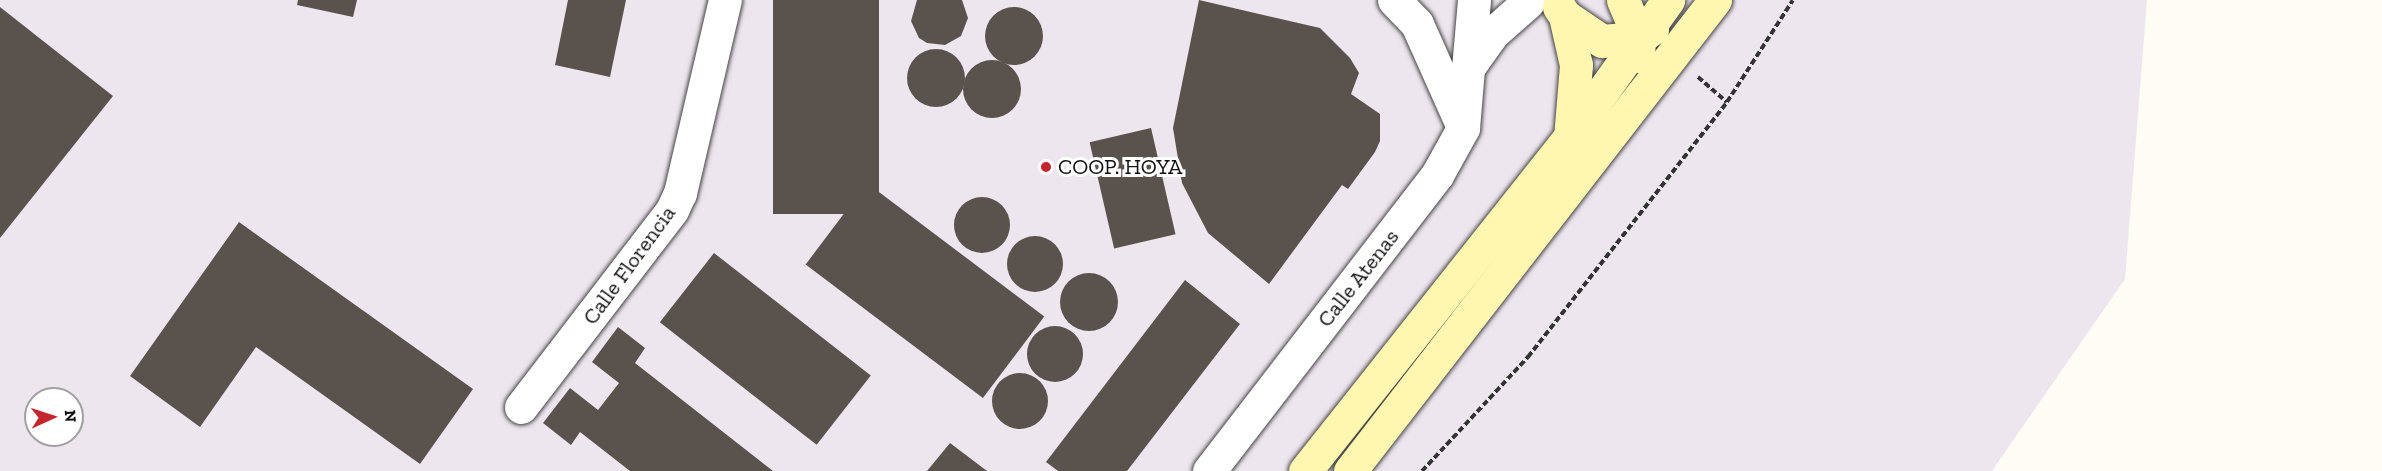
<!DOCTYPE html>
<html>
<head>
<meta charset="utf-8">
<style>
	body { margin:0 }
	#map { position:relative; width:2382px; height:471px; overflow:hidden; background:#fffdf5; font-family:"Zilla Slab",serif }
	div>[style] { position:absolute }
	.industrial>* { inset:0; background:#eee6ef }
	.building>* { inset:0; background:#5a524d; transform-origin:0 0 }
	.round { border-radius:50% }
	.path>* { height:4px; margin-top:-2px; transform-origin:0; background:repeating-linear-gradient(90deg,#333 0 6px,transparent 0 9px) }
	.roads { filter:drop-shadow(0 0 2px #444) drop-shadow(0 0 2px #444) }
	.street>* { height:33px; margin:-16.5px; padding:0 16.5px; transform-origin:16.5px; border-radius:16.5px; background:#fff }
	.secondary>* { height:33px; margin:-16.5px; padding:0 16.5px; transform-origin:16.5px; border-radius:16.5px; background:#fff6b0 }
	.dots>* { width:16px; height:16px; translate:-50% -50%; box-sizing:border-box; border:3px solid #fff; border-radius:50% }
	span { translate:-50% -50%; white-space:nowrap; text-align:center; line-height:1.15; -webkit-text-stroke:6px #fff; paint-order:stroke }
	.poi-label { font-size:22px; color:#111 }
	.left { translate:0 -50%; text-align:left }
	.street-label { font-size:22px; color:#111 }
	.north { position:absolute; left:24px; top:387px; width:60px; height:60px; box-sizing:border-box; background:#fff; border:2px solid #a0a0a0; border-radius:50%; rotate:87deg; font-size:16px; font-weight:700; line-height:24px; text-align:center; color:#111 }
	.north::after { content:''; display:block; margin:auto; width:21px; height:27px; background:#c4262e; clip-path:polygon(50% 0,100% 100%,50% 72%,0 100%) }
</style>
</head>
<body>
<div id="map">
	<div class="industrial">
		<i style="clip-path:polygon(evenodd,0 0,2147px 0,2125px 279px,1992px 471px,0 471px,0 0,36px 399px,72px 399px,72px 435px,36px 435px,36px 399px)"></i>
	</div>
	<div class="building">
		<i style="clip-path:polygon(298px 0,357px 0,353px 17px,297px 5px)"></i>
		<i style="clip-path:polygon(568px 0,626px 0,610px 77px,555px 65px)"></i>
		<i style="left:773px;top:0;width:106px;height:214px"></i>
		<i style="clip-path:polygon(917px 0,962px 0,968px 18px,961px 36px,945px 45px,927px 43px,919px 38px,911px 21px)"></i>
		<i style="clip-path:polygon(1199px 0,1320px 28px,1350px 58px,1359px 73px,1351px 94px,1380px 114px,1380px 141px,1375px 152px,1348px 189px,1342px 185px,1269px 284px,1208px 233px,1182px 183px,1173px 128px)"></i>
		<i style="clip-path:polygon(0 7px,113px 96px,0 238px)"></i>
		<i class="round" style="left:985px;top:7px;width:58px;height:58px"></i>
		<i class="round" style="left:907px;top:49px;width:58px;height:58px"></i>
		<i class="round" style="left:963px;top:60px;width:58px;height:58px"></i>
		<i style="left:1151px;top:128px;width:109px;height:63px;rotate:77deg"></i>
		<i style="left:867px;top:183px;width:222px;height:102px;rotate:37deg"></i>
		<i class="round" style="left:954px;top:197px;width:56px;height:56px"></i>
		<i style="clip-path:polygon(239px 222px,473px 389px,420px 464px,256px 347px,200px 427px,130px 376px)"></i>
		<i class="round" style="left:1007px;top:236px;width:56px;height:56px"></i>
		<i style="left:714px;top:253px;width:199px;height:88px;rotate:38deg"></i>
		<i class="round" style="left:1060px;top:273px;width:58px;height:58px"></i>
		<i style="clip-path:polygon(1185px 280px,1240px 324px,1127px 471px,1058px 471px,1046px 462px)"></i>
		<i class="round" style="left:1027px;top:326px;width:56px;height:56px"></i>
		<i style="clip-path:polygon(618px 327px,645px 348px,635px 363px,773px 471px,630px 471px,580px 432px,571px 445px,543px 423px,570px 388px,598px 410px,619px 383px,592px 362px)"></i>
		<i class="round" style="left:992px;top:373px;width:56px;height:56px"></i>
		<i style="clip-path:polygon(950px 443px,987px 471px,927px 471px)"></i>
	</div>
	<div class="path">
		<i style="left:1698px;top:77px;width:38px;rotate:41deg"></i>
		<i style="left:1422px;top:471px;width:156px;rotate:-47.1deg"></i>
		<i style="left:1528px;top:357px;width:323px;rotate:-52deg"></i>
		<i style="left:1727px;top:102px;width:121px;rotate:-57.1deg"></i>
	</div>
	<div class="roads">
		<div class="street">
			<i style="left:1394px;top:0;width:33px;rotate:46deg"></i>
			<i style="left:1417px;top:24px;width:108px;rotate:66deg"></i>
			<i style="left:1474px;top:0;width:68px;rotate:95deg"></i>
			<i style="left:1468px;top:68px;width:43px;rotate:-54.5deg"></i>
			<i style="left:1493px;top:33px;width:47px;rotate:-41.5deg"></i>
			<i style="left:521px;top:407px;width:248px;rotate:-52.5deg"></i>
			<i style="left:672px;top:210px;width:19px;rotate:-65deg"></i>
			<i style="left:680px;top:193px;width:198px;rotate:-76.9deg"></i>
			<i style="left:1209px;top:471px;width:374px;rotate:-52.4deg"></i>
			<i style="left:1437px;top:175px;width:54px;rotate:-61deg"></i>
			<i style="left:1463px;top:128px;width:60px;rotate:-85.2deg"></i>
		</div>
		<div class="secondary">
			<i style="left:1623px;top:0;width:41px;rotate:67.2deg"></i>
			<i style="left:1639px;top:38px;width:18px;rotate:93deg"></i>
			<i style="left:1559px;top:7px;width:11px;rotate:56deg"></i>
			<i style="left:1565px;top:16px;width:50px;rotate:77.3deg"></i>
			<i style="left:1576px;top:65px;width:73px;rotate:94.7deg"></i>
			<i style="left:1565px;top:16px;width:45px;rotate:34deg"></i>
			<i style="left:1602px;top:41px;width:37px;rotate:-5deg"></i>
			<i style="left:1639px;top:38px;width:16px;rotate:-35deg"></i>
			<i style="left:1305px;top:471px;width:425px;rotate:-51.6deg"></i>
			<i style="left:1569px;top:138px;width:170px;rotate:-54.3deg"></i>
			<i style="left:1350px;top:471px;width:596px;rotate:-52.23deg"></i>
		</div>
	</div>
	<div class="dots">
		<i style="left:1046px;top:167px;background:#c4262e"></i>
	</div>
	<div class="poi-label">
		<span class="left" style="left:1058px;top:167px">COOP. HOYA</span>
	</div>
	<div class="street-label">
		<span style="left:629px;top:265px;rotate:-54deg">Calle Florencia</span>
		<span style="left:1358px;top:278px;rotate:-52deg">Calle Atenas</span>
	</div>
	<div class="north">N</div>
</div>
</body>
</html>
